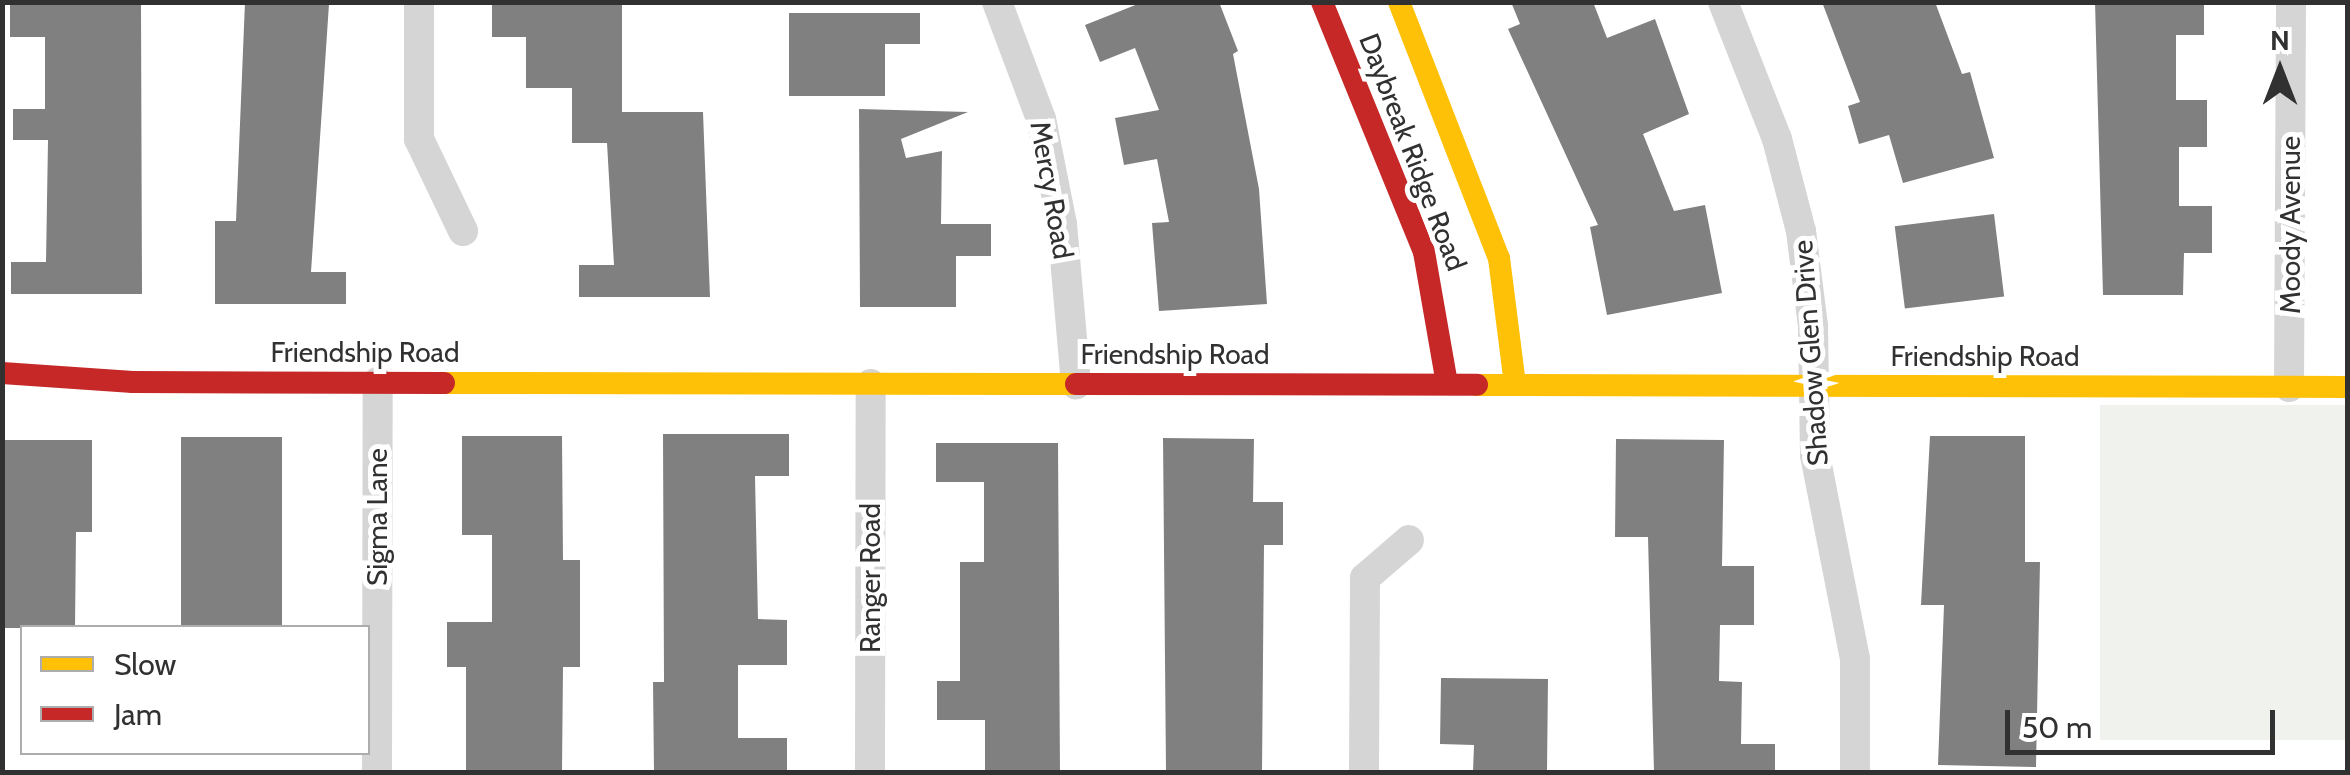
<!DOCTYPE html>
<html>
<head>
<meta charset="utf-8">
<style>
	body { margin:0 }
	#map { position:relative; width:2350px; height:775px; overflow:hidden; background:#fff; font-family:Cabin,sans-serif }
	div>[style] { position:absolute }
	.green>* { inset:0; background:#f0f3ed; transform-origin:0 0 }
	.building>* { inset:0; background:#808080; transform-origin:0 0 }
	.street>* { height:30px; margin:-15px; padding:0 15px; transform-origin:15px; border-radius:15px; background:#d5d5d5 }
	.slow>* { height:22px; margin:-11px; padding:0 11px; transform-origin:11px; border-radius:11px; background:#ffc107 }
	.jam>* { height:22px; margin:-11px; padding:0 11px; transform-origin:11px; border-radius:11px; background:#c62828 }
	span { translate:-50% -50%; white-space:nowrap; text-align:center; line-height:1.15; -webkit-text-stroke:10px #fff; paint-order:stroke }
	.street-label { font-size:28px; color:#313131 }
	.frame { position:absolute; inset:0; border:5px solid #313131; pointer-events:none }
	.legend { position:absolute; left:20px; top:625px; width:350px; height:130px; box-sizing:border-box; background:#fff; border:2px solid #adadad; margin:0; padding:12px 18px; list-style:none; font-size:30px; color:#313131 }
	.legend li { display:flex; align-items:center; gap:20px; height:50px }
	.legend b { width:50px; border:2px solid #adadad }
	.north { position:absolute; left:2230px; top:20px; width:100px; height:100px; -webkit-text-stroke:8px #fff; paint-order:stroke; rotate:0deg; font-size:28px; font-weight:700; line-height:40px; text-align:center; color:#313131 }
	.north::after { content:''; display:block; margin:auto; width:35px; height:45px; background:#313131; clip-path:polygon(50% 0,100% 100%,50% 72%,0 100%) }
	.scale { position:absolute; left:2005px; top:710px; width:270px; height:45px; box-sizing:border-box; border:5px solid #313131; border-top:0; padding-left:12px; font-size:30px; line-height:35px; white-space:nowrap; color:#313131; -webkit-text-stroke:8px #fff; paint-order:stroke }
</style>
</head>
<body>
<div id="map">
	<div class="green">
		<i style="left:2347px;top:405px;width:335px;height:247px;rotate:90deg"></i>
	</div>
	<div class="building">
		<i style="clip-path:polygon(245px 2px,329px 4px,311px 272px,346px 272px,346px 304px,215px 304px,215px 221px,236px 221px)"></i>
		<i style="clip-path:polygon(1143px 2px,1219px 2px,1238px 51px,1233px 54px,1259px 189px,1267px 304px,1159px 311px,1152px 223px,1169px 222px,1157px 159px,1124px 165px,1115px 118px,1159px 110px,1135px 48px,1100px 62px,1085px 25px)"></i>
		<i style="clip-path:polygon(1511px 2px,1593px 2px,1607px 38px,1655px 19px,1689px 114px,1643px 134px,1674px 211px,1705px 205px,1722px 293px,1607px 315px,1590px 227px,1598px 225px,1508px 29px,1520px 24px)"></i>
		<i style="clip-path:polygon(1822px 2px,1935px 2px,1962px 74px,1970px 72px,1994px 158px,1903px 183px,1889px 135px,1859px 144px,1848px 106px,1860px 102px)"></i>
		<i style="clip-path:polygon(2095px 2px,2204px 2px,2204px 35px,2176px 35px,2176px 100px,2207px 100px,2207px 147px,2179px 147px,2179px 206px,2212px 206px,2212px 253px,2184px 253px,2183px 295px,2103px 295px)"></i>
		<i style="clip-path:polygon(10px 5px,141px 5px,142px 294px,11px 294px,11px 262px,46px 262px,48px 140px,13px 140px,13px 109px,45px 109px,45px 37px,10px 37px)"></i>
		<i style="clip-path:polygon(492px 5px,622px 5px,622px 112px,703px 112px,710px 297px,579px 297px,579px 265px,614px 265px,607px 143px,572px 143px,572px 88px,526px 88px,526px 37px,492px 37px)"></i>
		<i style="clip-path:polygon(789px 13px,920px 13px,920px 44px,885px 44px,885px 96px,789px 96px)"></i>
		<i style="clip-path:polygon(859px 109px,968px 112px,901px 139px,906px 158px,942px 151px,941px 224px,991px 224px,991px 256px,956px 256px,956px 307px,860px 307px)"></i>
		<i style="left:1994px;top:214px;width:83px;height:100px;rotate:83deg"></i>
		<i style="clip-path:polygon(663px 434px,789px 434px,789px 476px,755px 476px,758px 619px,787px 620px,787px 665px,738px 665px,738px 738px,787px 738px,787px 772px,654px 772px,653px 682px,664px 682px)"></i>
		<i style="clip-path:polygon(462px 436px,562px 436px,563px 560px,580px 560px,580px 667px,563px 667px,562px 772px,466px 772px,466px 667px,447px 667px,447px 622px,492px 622px,492px 535px,462px 535px)"></i>
		<i style="clip-path:polygon(1930px 436px,2025px 436px,2025px 562px,2040px 562px,2036px 767px,1938px 765px,1944px 605px,1921px 605px)"></i>
		<i style="left:181px;top:437px;width:101px;height:191px"></i>
		<i style="clip-path:polygon(1163px 438px,1254px 439px,1253px 502px,1283px 502px,1283px 545px,1264px 545px,1262px 772px,1166px 772px)"></i>
		<i style="clip-path:polygon(1616px 439px,1724px 440px,1722px 566px,1754px 566px,1754px 625px,1720px 625px,1719px 681px,1742px 682px,1741px 744px,1775px 744px,1775px 772px,1654px 772px,1648px 537px,1615px 537px)"></i>
		<i style="clip-path:polygon(2px 440px,92px 440px,92px 532px,76px 532px,75px 628px,2px 628px)"></i>
		<i style="clip-path:polygon(936px 443px,1058px 443px,1060px 772px,985px 772px,985px 720px,937px 720px,937px 681px,960px 681px,960px 562px,984px 562px,984px 482px,936px 482px)"></i>
		<i style="clip-path:polygon(1441px 678px,1548px 679px,1547px 772px,1473px 772px,1474px 745px,1440px 744px)"></i>
	</div>
	<div class="street">
		<i style="left:419px;top:2px;width:137px;rotate:90deg"></i>
		<i style="left:419px;top:139px;width:102px;rotate:64.4deg"></i>
		<i style="left:997px;top:2px;width:125px;rotate:69.4deg"></i>
		<i style="left:1041px;top:119px;width:107px;rotate:78.7deg"></i>
		<i style="left:1062px;top:224px;width:161px;rotate:85deg"></i>
		<i style="left:1723px;top:2px;width:147px;rotate:68.5deg"></i>
		<i style="left:1777px;top:139px;width:95px;rotate:75.4deg"></i>
		<i style="left:1801px;top:231px;width:96px;rotate:82.8deg"></i>
		<i style="left:1813px;top:326px;width:129px;rotate:89.1deg"></i>
		<i style="left:1815px;top:455px;width:208px;rotate:78.9deg"></i>
		<i style="left:1855px;top:659px;width:113px;rotate:90deg"></i>
		<i style="left:2289px;top:387px;width:385px;rotate:-89.7deg"></i>
		<i style="left:377px;top:772px;width:390px;rotate:-89.9deg"></i>
		<i style="left:870px;top:772px;width:388px;rotate:-89.9deg"></i>
		<i style="left:1364px;top:772px;width:194px;rotate:-89.7deg"></i>
		<i style="left:1365px;top:578px;width:58px;rotate:-40.8deg"></i>
	</div>
	<div class="slow">
		<i style="left:1399px;top:2px;width:275px;rotate:68.7deg"></i>
		<i style="left:1499px;top:258px;width:128px;rotate:82.8deg"></i>
		<i style="left:444px;top:383px;width:632px;rotate:0.09deg"></i>
		<i style="left:1477px;top:385px;width:871px;rotate:0.13deg"></i>
	</div>
	<div class="jam">
		<i style="left:1322px;top:2px;width:270px;rotate:67.8deg"></i>
		<i style="left:1424px;top:252px;width:134px;rotate:80.1deg"></i>
		<i style="left:2px;top:373px;width:131px;rotate:3.9deg"></i>
		<i style="left:133px;top:382px;width:311px;rotate:0.2deg"></i>
		<i style="left:1076px;top:384px;width:401px;rotate:0.1deg"></i>
	</div>
	<div class="street-label">
		<span style="left:1413px;top:152px;rotate:69deg">Daybreak Ridge Road</span>
		<span style="left:1052px;top:190px;rotate:80deg">Mercy Road</span>
		<span style="left:2290px;top:225px;rotate:-90deg">Moody Avenue</span>
		<span style="left:365px;top:352px">Friendship Road</span>
		<span style="left:1810px;top:353px;rotate:-94deg">Shadow Glen Drive</span>
		<span style="left:1175px;top:354px">Friendship Road</span>
		<span style="left:1985px;top:356px">Friendship Road</span>
		<span style="left:377px;top:517px;rotate:-90deg">Sigma Lane</span>
		<span style="left:870px;top:578px;rotate:-90deg">Ranger Road</span>
	</div>
	<div class="frame"></div>
	<ul class="legend">
	<li><b style="height:12px;background:#ffc107"></b>Slow</li>
	<li><b style="height:12px;background:#c62828"></b>Jam</li>
	</ul>
	<div class="north">N</div>
	<div class="scale">50 m</div>
</div>
</body>
</html>
